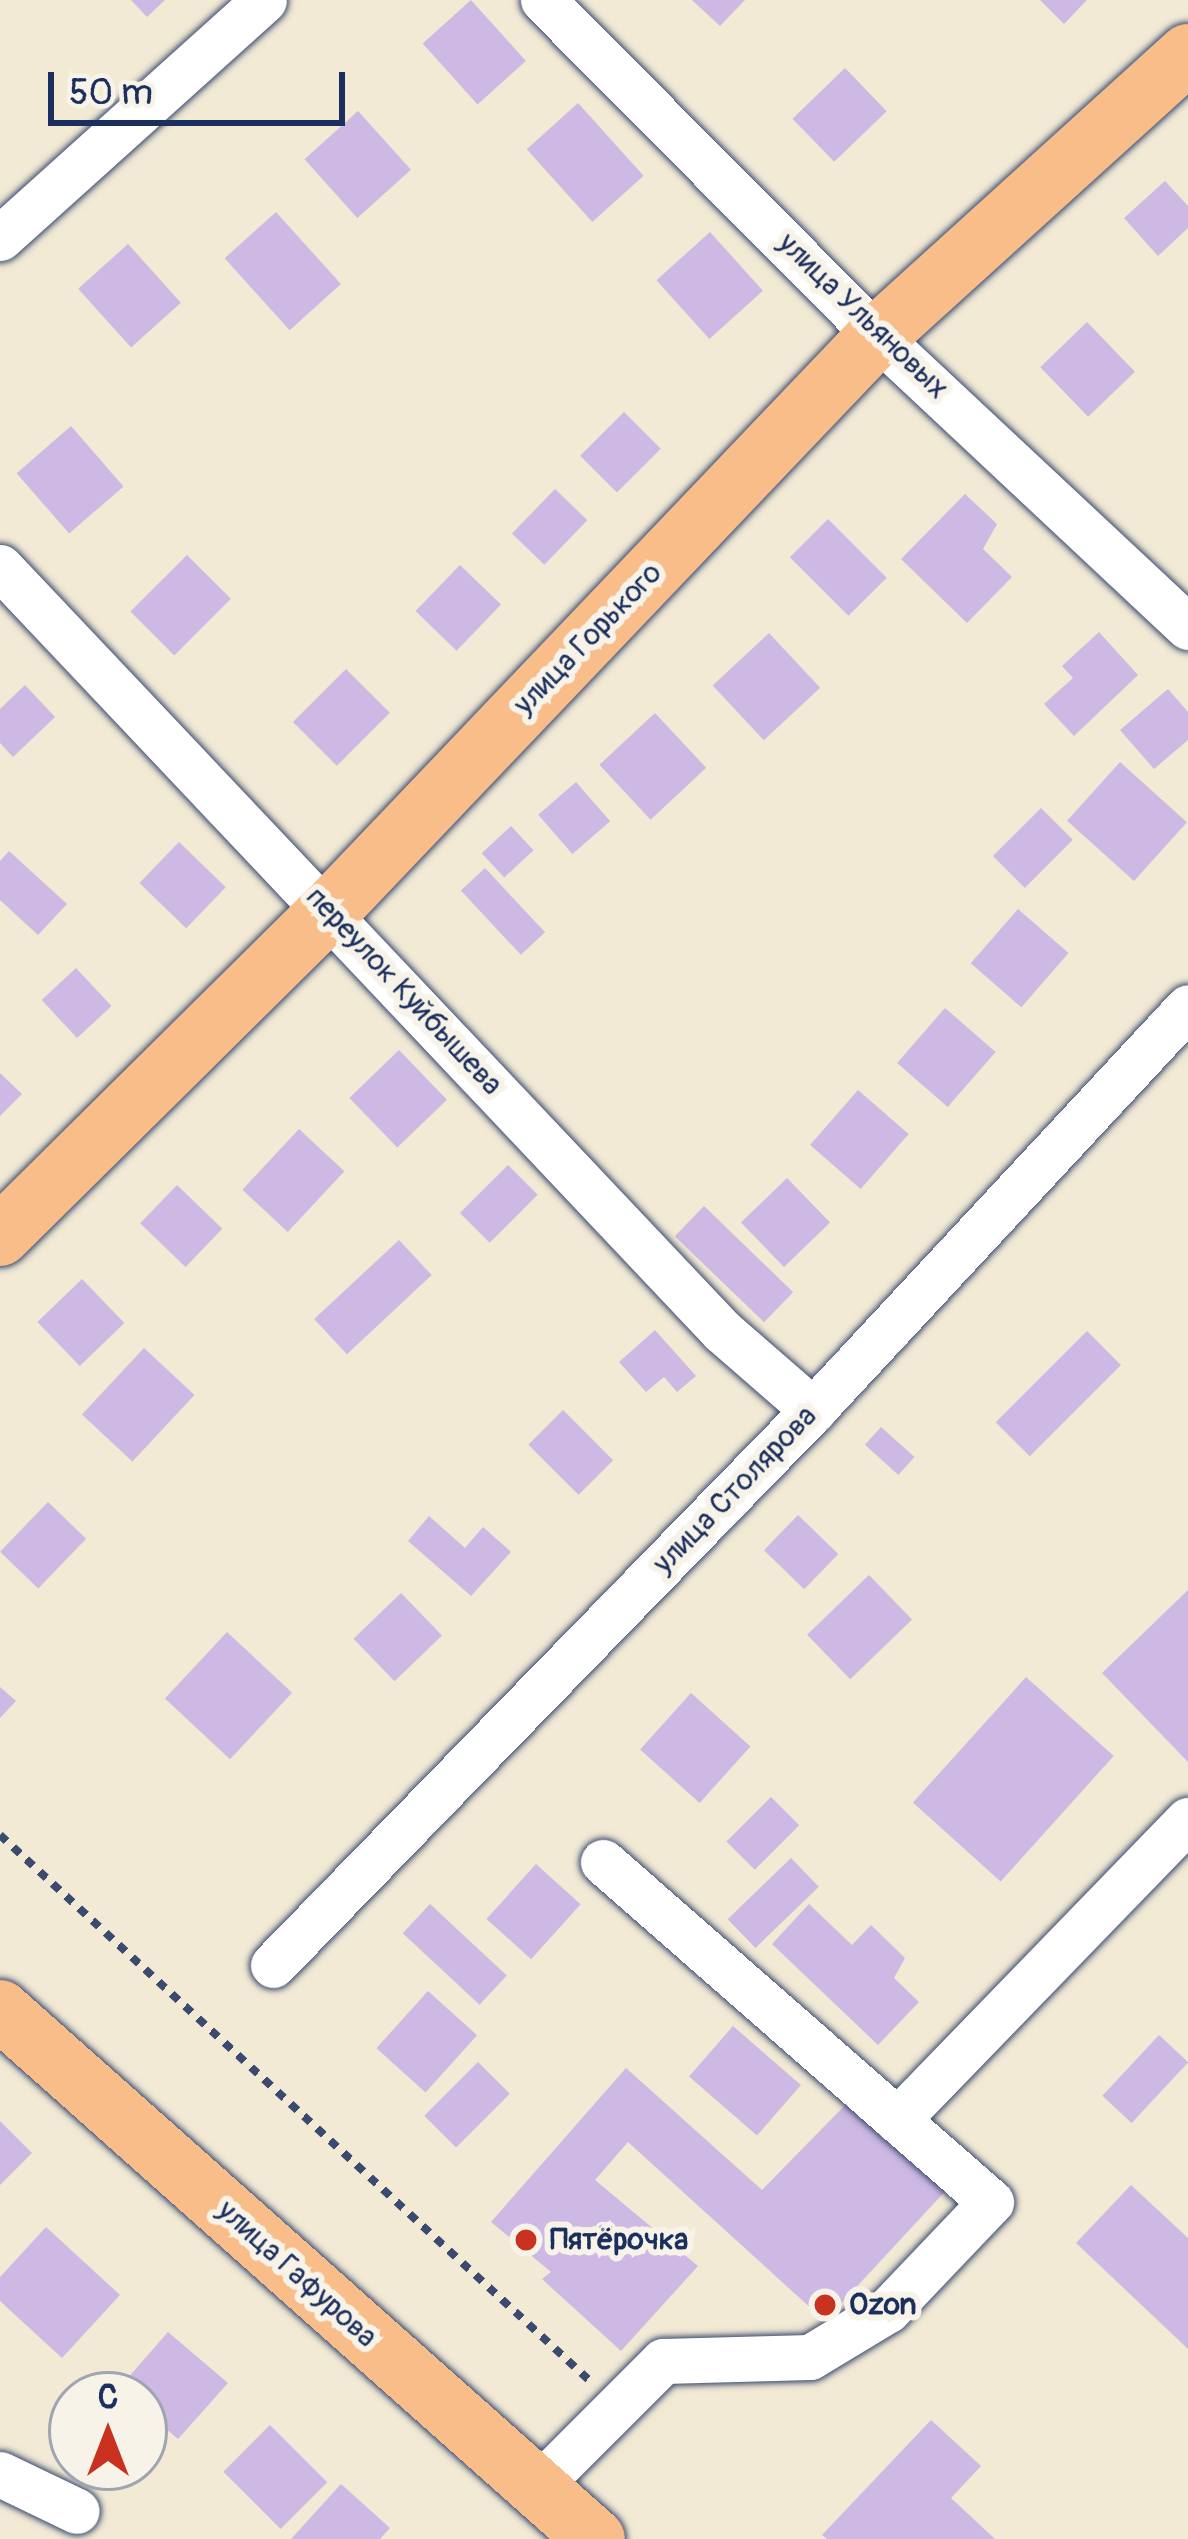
<!DOCTYPE html>
<html>
<head>
<meta charset="utf-8">
<style>
	body { margin:0 }
	#map { position:relative; width:1188px; height:2539px; overflow:hidden; background:#f2ead5; font-family:Pangolin,sans-serif }
	div>[style] { position:absolute }
	.building>* { inset:0; background:#cdb9e3; transform-origin:0 0 }
	.path>* { height:8px; margin-top:-4px; transform-origin:0; background:repeating-linear-gradient(90deg,#3b4b70 0 9px,transparent 0 18px) }
	.roads { filter:drop-shadow(0 0 3px #3b4b70) drop-shadow(0 0 3px #3b4b70) }
	.minor>* { height:45px; margin:-22.5px; padding:0 22.5px; transform-origin:22.5px; border-radius:22.5px; background:#fff }
	.major>* { height:60px; margin:-30px; padding:0 30px; transform-origin:30px; border-radius:30px; background:#f8bd89 }
	.dots>* { width:33px; height:33px; translate:-50% -50%; box-sizing:border-box; border:6px solid #f7f3e8; border-radius:50% }
	span { translate:-50% -50%; white-space:nowrap; text-align:center; line-height:1.15; -webkit-text-stroke:12px #f7f3e8; paint-order:stroke }
	.street-label { font-size:30px; color:#1b2f5e }
	.poi-label { font-size:30px; color:#1b2f5e; font-weight:700 }
	.left { translate:0 -50%; text-align:left }
	.north { position:absolute; left:48px; top:2371px; width:120px; height:120px; box-sizing:border-box; background:#f7f3e8; border:3px solid #9fa5b1; border-radius:50%; rotate:0deg; font-size:33px; font-weight:700; line-height:48px; text-align:center; color:#1b2f5e }
	.north::after { content:''; display:block; margin:auto; width:42px; height:54px; background:#c8321e; clip-path:polygon(50% 0,100% 100%,50% 72%,0 100%) }
	.scale { position:absolute; left:48px; top:72px; width:297px; height:54px; box-sizing:border-box; border:6px solid #1b2f5e; border-top:0; padding-left:15px; font-size:36px; line-height:42px; white-space:nowrap; color:#1b2f5e; -webkit-text-stroke:9px #f7f3e8; paint-order:stroke }
</style>
</head>
<body>
<div id="map">
	<div class="building">
		<i style="clip-path:polygon(131px 0,165px 0,147px 17px)"></i>
		<i style="left:471px;top:0;width:82px;height:65px;rotate:48deg"></i>
		<i style="clip-path:polygon(692px 0,745px 0,720px 26px)"></i>
		<i style="clip-path:polygon(1040px 0,1087px 0,1064px 24px)"></i>
		<i style="left:845px;top:68px;width:60px;height:73px;rotate:46deg"></i>
		<i style="left:578px;top:103px;width:98px;height:69px;rotate:48deg"></i>
		<i style="left:358px;top:111px;width:79px;height:72px;rotate:48deg"></i>
		<i style="clip-path:polygon(1165px 181px,1188px 206px,1188px 228px,1158px 256px,1124px 218px)"></i>
		<i style="left:276px;top:212px;width:97px;height:69px;rotate:48deg"></i>
		<i style="left:710px;top:232px;width:79px;height:72px;rotate:48deg"></i>
		<i style="left:128px;top:244px;width:79px;height:67px;rotate:48deg"></i>
		<i style="left:1087px;top:322px;width:69px;height:65px;rotate:46deg"></i>
		<i style="left:624px;top:412px;width:52px;height:62px;rotate:45deg"></i>
		<i style="left:71px;top:426px;width:80px;height:72px;rotate:49deg"></i>
		<i style="left:555px;top:489px;width:45px;height:62px;rotate:44deg"></i>
		<i style="clip-path:polygon(965px 494px,997px 524px,983px 549px,1012px 577px,967px 623px,901px 559px)"></i>
		<i style="left:828px;top:519px;width:83px;height:54px;rotate:45deg"></i>
		<i style="left:187px;top:555px;width:62px;height:80px;rotate:45deg"></i>
		<i style="left:460px;top:565px;width:57px;height:64px;rotate:44deg"></i>
		<i style="clip-path:polygon(1099px 632px,1138px 675px,1074px 736px,1044px 704px,1073px 678px,1062px 666px)"></i>
		<i style="left:769px;top:633px;width:75px;height:77px;rotate:47deg"></i>
		<i style="left:346px;top:669px;width:62px;height:75px;rotate:45deg"></i>
		<i style="clip-path:polygon(25px 685px,55px 717px,13px 757px,0 743px,0 709px)"></i>
		<i style="clip-path:polygon(1168px 689px,1188px 712px,1188px 740px,1154px 769px,1120px 730px)"></i>
		<i style="left:655px;top:713px;width:75px;height:76px;rotate:47deg"></i>
		<i style="left:1120px;top:762px;width:90px;height:79px;rotate:42deg"></i>
		<i style="left:576px;top:782px;width:52px;height:50px;rotate:49deg"></i>
		<i style="left:1041px;top:808px;width:45px;height:68px;rotate:45deg"></i>
		<i style="left:511px;top:826px;width:33px;height:40px;rotate:47deg"></i>
		<i style="left:179px;top:842px;width:65px;height:57px;rotate:44deg"></i>
		<i style="clip-path:polygon(9px 851px,67px 904px,38px 935px,0 900px,0 861px)"></i>
		<i style="left:485px;top:868px;width:88px;height:33px;rotate:47deg"></i>
		<i style="left:1018px;top:909px;width:67px;height:72px;rotate:41deg"></i>
		<i style="left:76px;top:968px;width:52px;height:47px;rotate:47deg"></i>
		<i style="left:945px;top:1008px;width:67px;height:73px;rotate:41deg"></i>
		<i style="left:399px;top:1050px;width:69px;height:69px;rotate:46deg"></i>
		<i style="clip-path:polygon(0 1073px,22px 1094px,0 1116px)"></i>
		<i style="left:858px;top:1090px;width:67px;height:73px;rotate:41deg"></i>
		<i style="left:299px;top:1129px;width:62px;height:83px;rotate:43deg"></i>
		<i style="left:508px;top:1165px;width:42px;height:68px;rotate:45deg"></i>
		<i style="left:787px;top:1178px;width:62px;height:64px;rotate:46deg"></i>
		<i style="left:177px;top:1185px;width:63px;height:53px;rotate:44deg"></i>
		<i style="left:704px;top:1206px;width:124px;height:42px;rotate:44deg"></i>
		<i style="left:399px;top:1240px;width:48px;height:116px;rotate:47deg"></i>
		<i style="left:82px;top:1279px;width:61px;height:62px;rotate:46deg"></i>
		<i style="clip-path:polygon(655px 1330px,696px 1376px,677px 1392px,664px 1377px,646px 1392px,619px 1362px)"></i>
		<i style="left:1087px;top:1331px;width:48px;height:129px;rotate:45deg"></i>
		<i style="left:144px;top:1348px;width:69px;height:91px;rotate:43deg"></i>
		<i style="left:563px;top:1410px;width:71px;height:49px;rotate:45deg"></i>
		<i style="left:881px;top:1427px;width:45px;height:24px;rotate:42deg"></i>
		<i style="left:48px;top:1502px;width:53px;height:69px;rotate:44deg"></i>
		<i style="left:798px;top:1515px;width:56px;height:49px;rotate:44deg"></i>
		<i style="clip-path:polygon(429px 1516px,465px 1548px,483px 1527px,511px 1552px,471px 1596px,408px 1541px)"></i>
		<i style="left:869px;top:1575px;width:62px;height:86px;rotate:46deg"></i>
		<i style="clip-path:polygon(1188px 1590px,1188px 1762px,1102px 1673px)"></i>
		<i style="left:401px;top:1593px;width:59px;height:66px;rotate:46deg"></i>
		<i style="left:227px;top:1632px;width:89px;height:91px;rotate:43deg"></i>
		<i style="left:1026px;top:1677px;width:118px;height:169px;rotate:42deg"></i>
		<i style="clip-path:polygon(0 1687px,16px 1701px,0 1718px)"></i>
		<i style="left:691px;top:1693px;width:80px;height:76px;rotate:42deg"></i>
		<i style="left:771px;top:1797px;width:40px;height:63px;rotate:45deg"></i>
		<i style="left:791px;top:1858px;width:40px;height:88px;rotate:46deg"></i>
		<i style="left:536px;top:1864px;width:60px;height:74px;rotate:42deg"></i>
		<i style="left:430px;top:1904px;width:105px;height:40px;rotate:43deg"></i>
		<i style="clip-path:polygon(809px 1904px,852px 1945px,871px 1925px,905px 1958px,894px 1978px,919px 2002px,878px 2045px,772px 1944px)"></i>
		<i style="left:428px;top:1991px;width:66px;height:77px;rotate:42deg"></i>
		<i style="left:733px;top:2026px;width:90px;height:67px;rotate:41deg"></i>
		<i style="left:1159px;top:2035px;width:40px;height:83px;rotate:43deg"></i>
		<i style="left:478px;top:2062px;width:45px;height:76px;rotate:45deg"></i>
		<i style="clip-path:polygon(626px 2068px,762px 2190px,853px 2097px,950px 2186px,825px 2321px,628px 2142px,595px 2180px,698px 2266px,621px 2351px,542px 2279px,551px 2272px,491px 2222px)"></i>
		<i style="clip-path:polygon(0 2121px,32px 2153px,0 2185px)"></i>
		<i style="clip-path:polygon(1131px 2185px,1188px 2238px,1188px 2349px,1076px 2243px)"></i>
		<i style="clip-path:polygon(46px 2227px,120px 2295px,62px 2358px,0 2301px,0 2277px)"></i>
		<i style="clip-path:polygon(168px 2332px,228px 2383px,178px 2439px,144px 2410px,144px 2395px,119px 2388px)"></i>
		<i style="clip-path:polygon(931px 2420px,981px 2466px,951px 2498px,995px 2539px,827px 2539px,822px 2535px)"></i>
		<i style="left:270px;top:2425px;width:81px;height:66px;rotate:45deg"></i>
		<i style="clip-path:polygon(341px 2484px,390px 2528px,380px 2539px,291px 2539px)"></i>
	</div>
	<div class="path">
		<i style="left:0;top:1835px;width:802px;rotate:42.78deg"></i>
	</div>
	<div class="roads">
		<div class="minor">
			<i style="left:543px;top:0;width:474px;rotate:45.2deg"></i>
			<i style="left:877px;top:336px;width:426px;rotate:43.1deg"></i>
			<i style="left:0;top:238px;width:355px;rotate:-42deg"></i>
			<i style="left:0;top:567px;width:1051px;rotate:46.62deg"></i>
			<i style="left:722px;top:1331px;width:121px;rotate:41deg"></i>
			<i style="left:273px;top:1965px;width:774px;rotate:-45.78deg"></i>
			<i style="left:813px;top:1410px;width:550px;rotate:-47.06deg"></i>
			<i style="left:897px;top:2120px;width:418px;rotate:-45.9deg"></i>
			<i style="left:0;top:2474px;width:85px;rotate:25.7deg"></i>
			<i style="left:537px;top:2487px;width:178px;rotate:-45deg"></i>
			<i style="left:663px;top:2361px;width:147px;rotate:-1.6deg"></i>
			<i style="left:810px;top:2357px;width:91px;rotate:-31.1deg"></i>
			<i style="left:888px;top:2310px;width:149px;rotate:-46.4deg"></i>
			<i style="left:991px;top:2202px;width:516px;rotate:-138.77deg"></i>
		</div>
		<div class="major">
			<i style="left:0;top:1236px;width:464px;rotate:-44.7deg"></i>
			<i style="left:330px;top:910px;width:793px;rotate:-46.38deg"></i>
			<i style="left:877px;top:336px;width:420px;rotate:-42.2deg"></i>
			<i style="left:0;top:2010px;width:796px;rotate:41.64deg"></i>
		</div>
	</div>
	<div class="dots">
		<i style="left:526px;top:2240px;background:#c8321e"></i>
		<i style="left:825px;top:2305px;background:#c8321e"></i>
	</div>
	<div class="street-label">
		<span style="left:863px;top:316px;rotate:44deg">улица Ульяновых</span>
		<span style="left:588px;top:639px;rotate:-46deg">улица Горького</span>
		<span style="left:404px;top:991px;rotate:47deg">переулок Куйбышева</span>
		<span style="left:735px;top:1490px;rotate:-46deg">улица Столярова</span>
		<span style="left:297px;top:2274px;rotate:42deg">улица Гафурова</span>
	</div>
	<div class="poi-label">
		<span class="left" style="left:550px;top:2240px">Пятёрочка</span>
		<span class="left" style="left:849px;top:2305px">Ozon</span>
	</div>
	<div class="north">С</div>
	<div class="scale">50 m</div>
</div>
</body>
</html>
